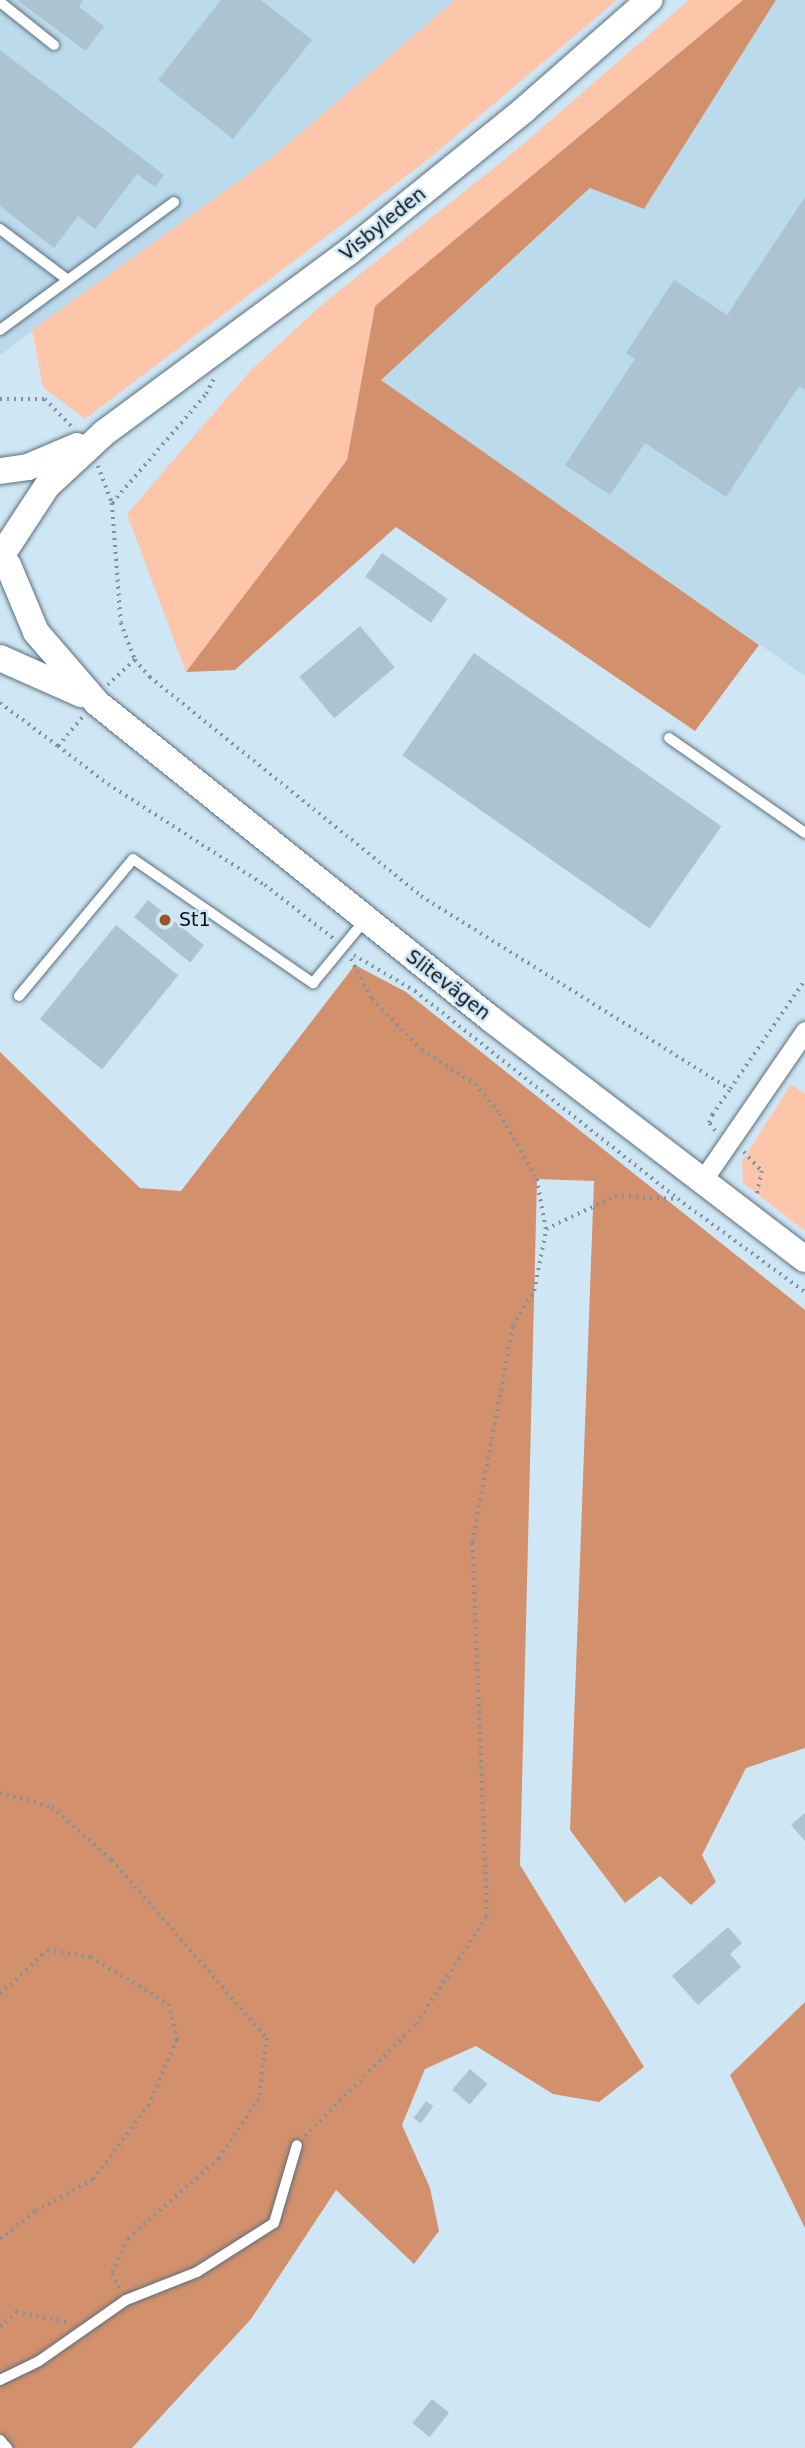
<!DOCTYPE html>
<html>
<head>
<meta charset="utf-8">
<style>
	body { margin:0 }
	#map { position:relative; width:805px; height:2448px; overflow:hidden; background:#cfe7f5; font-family:"DejaVu Sans",sans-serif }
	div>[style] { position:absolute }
	.built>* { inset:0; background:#bbdaec }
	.green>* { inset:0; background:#fdc6aa }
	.forest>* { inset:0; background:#d3906c }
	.building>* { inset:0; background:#acc3d1; transform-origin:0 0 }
	.path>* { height:3.5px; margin-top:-1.75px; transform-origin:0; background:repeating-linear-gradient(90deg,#80929c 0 2px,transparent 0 7px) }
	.roads { filter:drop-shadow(0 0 2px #5a6f7b) drop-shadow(0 0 2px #5a6f7b) }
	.service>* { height:10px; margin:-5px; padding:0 5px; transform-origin:5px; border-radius:5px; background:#fff }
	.minor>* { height:19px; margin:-9.5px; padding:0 9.5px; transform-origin:9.5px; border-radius:9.5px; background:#fff }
	.secondary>* { height:26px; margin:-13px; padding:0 13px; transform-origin:13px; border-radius:13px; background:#fff }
	.dots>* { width:19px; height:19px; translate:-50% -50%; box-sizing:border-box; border:4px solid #cfe7f5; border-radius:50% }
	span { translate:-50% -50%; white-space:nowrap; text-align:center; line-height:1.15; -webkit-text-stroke:5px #cfe7f5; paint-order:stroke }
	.street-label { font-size:19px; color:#070f14 }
	.poi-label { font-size:19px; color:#070f14 }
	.left { translate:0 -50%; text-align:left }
</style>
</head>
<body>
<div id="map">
	<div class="built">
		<i style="clip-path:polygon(0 0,455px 0,275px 155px,0 355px)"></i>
		<i style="clip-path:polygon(776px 0,805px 0,805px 676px,380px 380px,591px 188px,644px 209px)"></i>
	</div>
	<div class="green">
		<i style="clip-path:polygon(455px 0,617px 0,426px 161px,85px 419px,43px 387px,32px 330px,275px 155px)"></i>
		<i style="clip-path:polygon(689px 0,743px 0,375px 306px,347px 460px,186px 672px,127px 514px,250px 371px,325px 302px,514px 152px)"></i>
		<i style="clip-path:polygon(791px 1084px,805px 1094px,805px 1231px,743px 1183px,742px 1161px)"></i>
	</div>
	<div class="forest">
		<i style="clip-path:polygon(743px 0,776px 0,644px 209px,590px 188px,381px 380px,759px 645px,695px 731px,396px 527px,235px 670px,186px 672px,347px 460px,375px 306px)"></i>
		<i style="clip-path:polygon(355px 965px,406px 992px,805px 1310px,805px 1748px,746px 1768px,702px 1855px,716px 1882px,691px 1905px,660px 1876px,625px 1903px,570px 1830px,594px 1181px,537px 1179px,520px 1865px,644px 2067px,599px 2102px,553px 2094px,476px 2046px,425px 2069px,402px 2125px,430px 2188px,439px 2231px,414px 2264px,336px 2190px,251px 2319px,132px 2448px,0 2448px,0 1052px,140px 1188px,181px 1191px)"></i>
		<i style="clip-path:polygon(805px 2002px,805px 2228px,730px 2075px)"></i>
	</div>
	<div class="building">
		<i style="clip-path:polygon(17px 0,83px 0,79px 7px,104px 26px,86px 51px)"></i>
		<i style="clip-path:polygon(221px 0,261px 0,312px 40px,233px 139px,158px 80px)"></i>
		<i style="clip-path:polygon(0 50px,164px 175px,155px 187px,137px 174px,95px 229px,78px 216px,54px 248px,0 206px)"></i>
		<i style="clip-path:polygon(805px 197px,805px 390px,799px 386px,726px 497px,645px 443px,610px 495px,565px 465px,635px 359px,626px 353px,674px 280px,727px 315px)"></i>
		<i style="left:382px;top:553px;width:80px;height:29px;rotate:35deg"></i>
		<i style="left:360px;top:626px;width:54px;height:79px;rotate:50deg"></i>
		<i style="left:474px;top:653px;width:302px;height:125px;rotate:35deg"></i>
		<i style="left:148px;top:900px;width:72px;height:22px;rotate:39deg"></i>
		<i style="left:116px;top:925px;width:80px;height:121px;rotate:39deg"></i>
		<i style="clip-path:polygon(805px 1813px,805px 1841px,791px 1825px)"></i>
		<i style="clip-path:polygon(728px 1927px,742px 1943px,730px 1954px,741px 1967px,698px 2005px,672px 1976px)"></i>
		<i style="left:470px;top:2069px;width:23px;height:27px;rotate:41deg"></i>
		<i style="left:426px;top:2101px;width:9px;height:21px;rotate:36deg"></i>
		<i style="left:432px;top:2399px;width:22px;height:31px;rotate:39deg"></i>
	</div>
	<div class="path">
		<i style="left:0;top:399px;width:45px"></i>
		<i style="left:45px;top:399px;width:39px;rotate:46deg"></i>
		<i style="left:98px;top:466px;width:40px;rotate:69deg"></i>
		<i style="left:112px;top:503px;width:120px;rotate:85.7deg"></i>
		<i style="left:121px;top:623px;width:40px;rotate:69deg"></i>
		<i style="left:135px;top:660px;width:37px;rotate:137deg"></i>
		<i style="left:112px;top:503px;width:144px;rotate:-49.2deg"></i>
		<i style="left:206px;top:394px;width:18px;rotate:-63deg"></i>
		<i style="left:135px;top:660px;width:23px;rotate:49deg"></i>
		<i style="left:150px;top:677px;width:348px;rotate:38.9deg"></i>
		<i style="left:421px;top:896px;width:364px;rotate:32deg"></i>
		<i style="left:730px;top:1089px;width:132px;rotate:-55.5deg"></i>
		<i style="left:0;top:703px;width:72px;rotate:36.6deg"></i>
		<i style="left:58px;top:746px;width:38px;rotate:-50deg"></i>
		<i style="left:58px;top:746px;width:63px;rotate:37.2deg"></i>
		<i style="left:108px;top:784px;width:187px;rotate:32.8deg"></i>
		<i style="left:265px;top:885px;width:88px;rotate:38deg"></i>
		<i style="left:354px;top:955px;width:71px;rotate:30.5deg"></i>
		<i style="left:415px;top:991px;width:335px;rotate:38.3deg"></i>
		<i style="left:678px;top:1199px;width:157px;rotate:36.2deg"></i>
		<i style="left:351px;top:959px;width:45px;rotate:62.3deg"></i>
		<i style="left:372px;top:999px;width:71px;rotate:45.6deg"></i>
		<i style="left:422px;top:1050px;width:63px;rotate:32.7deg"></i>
		<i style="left:475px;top:1084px;width:39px;rotate:50deg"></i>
		<i style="left:500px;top:1114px;width:75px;rotate:60.4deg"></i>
		<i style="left:537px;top:1179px;width:51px;rotate:79.8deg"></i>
		<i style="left:715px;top:1131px;width:10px;rotate:-127deg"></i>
		<i style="left:709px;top:1123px;width:9px;rotate:-69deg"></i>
		<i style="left:712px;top:1115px;width:32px;rotate:-55deg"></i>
		<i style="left:744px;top:1152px;width:26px;rotate:47deg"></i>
		<i style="left:762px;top:1171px;width:25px;rotate:102deg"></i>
		<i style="left:0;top:1793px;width:54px;rotate:15.1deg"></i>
		<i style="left:52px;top:1807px;width:80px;rotate:41.5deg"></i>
		<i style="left:112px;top:1860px;width:236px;rotate:49deg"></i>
		<i style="left:267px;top:2038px;width:62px;rotate:97.5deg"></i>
		<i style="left:259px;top:2099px;width:72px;rotate:123.7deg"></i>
		<i style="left:219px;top:2159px;width:121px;rotate:138.7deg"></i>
		<i style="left:128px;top:2239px;width:38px;rotate:115deg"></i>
		<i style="left:112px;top:2274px;width:17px;rotate:62deg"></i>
		<i style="left:0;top:1994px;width:64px;rotate:-43.1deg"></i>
		<i style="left:47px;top:1950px;width:45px;rotate:9deg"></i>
		<i style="left:91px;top:1957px;width:91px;rotate:31.1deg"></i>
		<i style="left:169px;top:2004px;width:37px;rotate:77deg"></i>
		<i style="left:177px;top:2040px;width:71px;rotate:113.3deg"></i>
		<i style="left:149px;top:2105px;width:94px;rotate:126.7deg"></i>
		<i style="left:93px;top:2180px;width:66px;rotate:151.1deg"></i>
		<i style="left:35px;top:2212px;width:45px;rotate:141.3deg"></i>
		<i style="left:305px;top:2136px;width:158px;rotate:-45.3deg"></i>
		<i style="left:416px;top:2024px;width:129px;rotate:-56.7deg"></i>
		<i style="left:487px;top:1916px;width:374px;rotate:-92.3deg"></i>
		<i style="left:472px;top:1542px;width:220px;rotate:-79.3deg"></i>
		<i style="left:513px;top:1326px;width:41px;rotate:-59deg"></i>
		<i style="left:534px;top:1291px;width:63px;rotate:-79deg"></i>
		<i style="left:546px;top:1229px;width:76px;rotate:-25.6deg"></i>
		<i style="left:615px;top:1196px;width:63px;rotate:2.7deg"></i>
		<i style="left:0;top:2327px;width:22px;rotate:-43deg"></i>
		<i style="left:16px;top:2312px;width:56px;rotate:11.3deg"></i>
	</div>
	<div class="roads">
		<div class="service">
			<i style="left:0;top:2px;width:69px;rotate:38.5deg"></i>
			<i style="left:0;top:229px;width:85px;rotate:36.9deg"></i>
			<i style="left:0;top:330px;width:216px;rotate:-36.3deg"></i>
			<i style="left:669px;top:738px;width:166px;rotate:34.9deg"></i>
			<i style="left:19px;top:996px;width:178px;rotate:-50.2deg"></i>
			<i style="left:133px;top:859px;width:219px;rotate:34.6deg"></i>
			<i style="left:313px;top:983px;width:82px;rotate:-50.5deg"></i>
			<i style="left:0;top:2380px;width:43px;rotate:-26deg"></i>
			<i style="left:39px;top:2361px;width:106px;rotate:-35deg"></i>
			<i style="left:126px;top:2300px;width:76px;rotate:-21.5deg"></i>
			<i style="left:197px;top:2272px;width:91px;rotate:-32.5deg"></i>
			<i style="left:274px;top:2223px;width:81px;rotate:-73.6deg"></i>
			<i style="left:0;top:2440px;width:11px;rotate:49deg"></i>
		</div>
		<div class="minor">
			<i style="left:702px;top:1181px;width:182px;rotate:-55.5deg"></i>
		</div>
		<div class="secondary">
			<i style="left:0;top:471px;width:28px;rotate:-8deg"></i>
			<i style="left:28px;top:467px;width:53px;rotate:-23.2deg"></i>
			<i style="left:7px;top:547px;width:73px;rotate:-56.7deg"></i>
			<i style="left:47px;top:486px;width:78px;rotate:-42.9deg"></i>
			<i style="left:104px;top:433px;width:306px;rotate:-36.5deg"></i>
			<i style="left:350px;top:251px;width:224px;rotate:-39deg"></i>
			<i style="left:524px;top:110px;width:167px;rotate:-41.3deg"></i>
			<i style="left:8px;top:565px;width:73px;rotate:67.3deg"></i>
			<i style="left:36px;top:632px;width:94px;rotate:49.3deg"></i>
			<i style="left:97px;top:703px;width:505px;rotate:38.73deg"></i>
			<i style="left:491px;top:1019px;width:395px;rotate:37.4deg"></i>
			<i style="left:0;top:658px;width:89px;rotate:24deg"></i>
		</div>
	</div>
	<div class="dots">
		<i style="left:165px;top:920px;background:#9a542a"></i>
	</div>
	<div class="street-label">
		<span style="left:383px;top:224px;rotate:-39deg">Visbyleden</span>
		<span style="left:448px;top:985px;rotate:38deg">Slitevägen</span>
	</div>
	<div class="poi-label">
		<span class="left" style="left:179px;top:920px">St1</span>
	</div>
</div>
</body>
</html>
